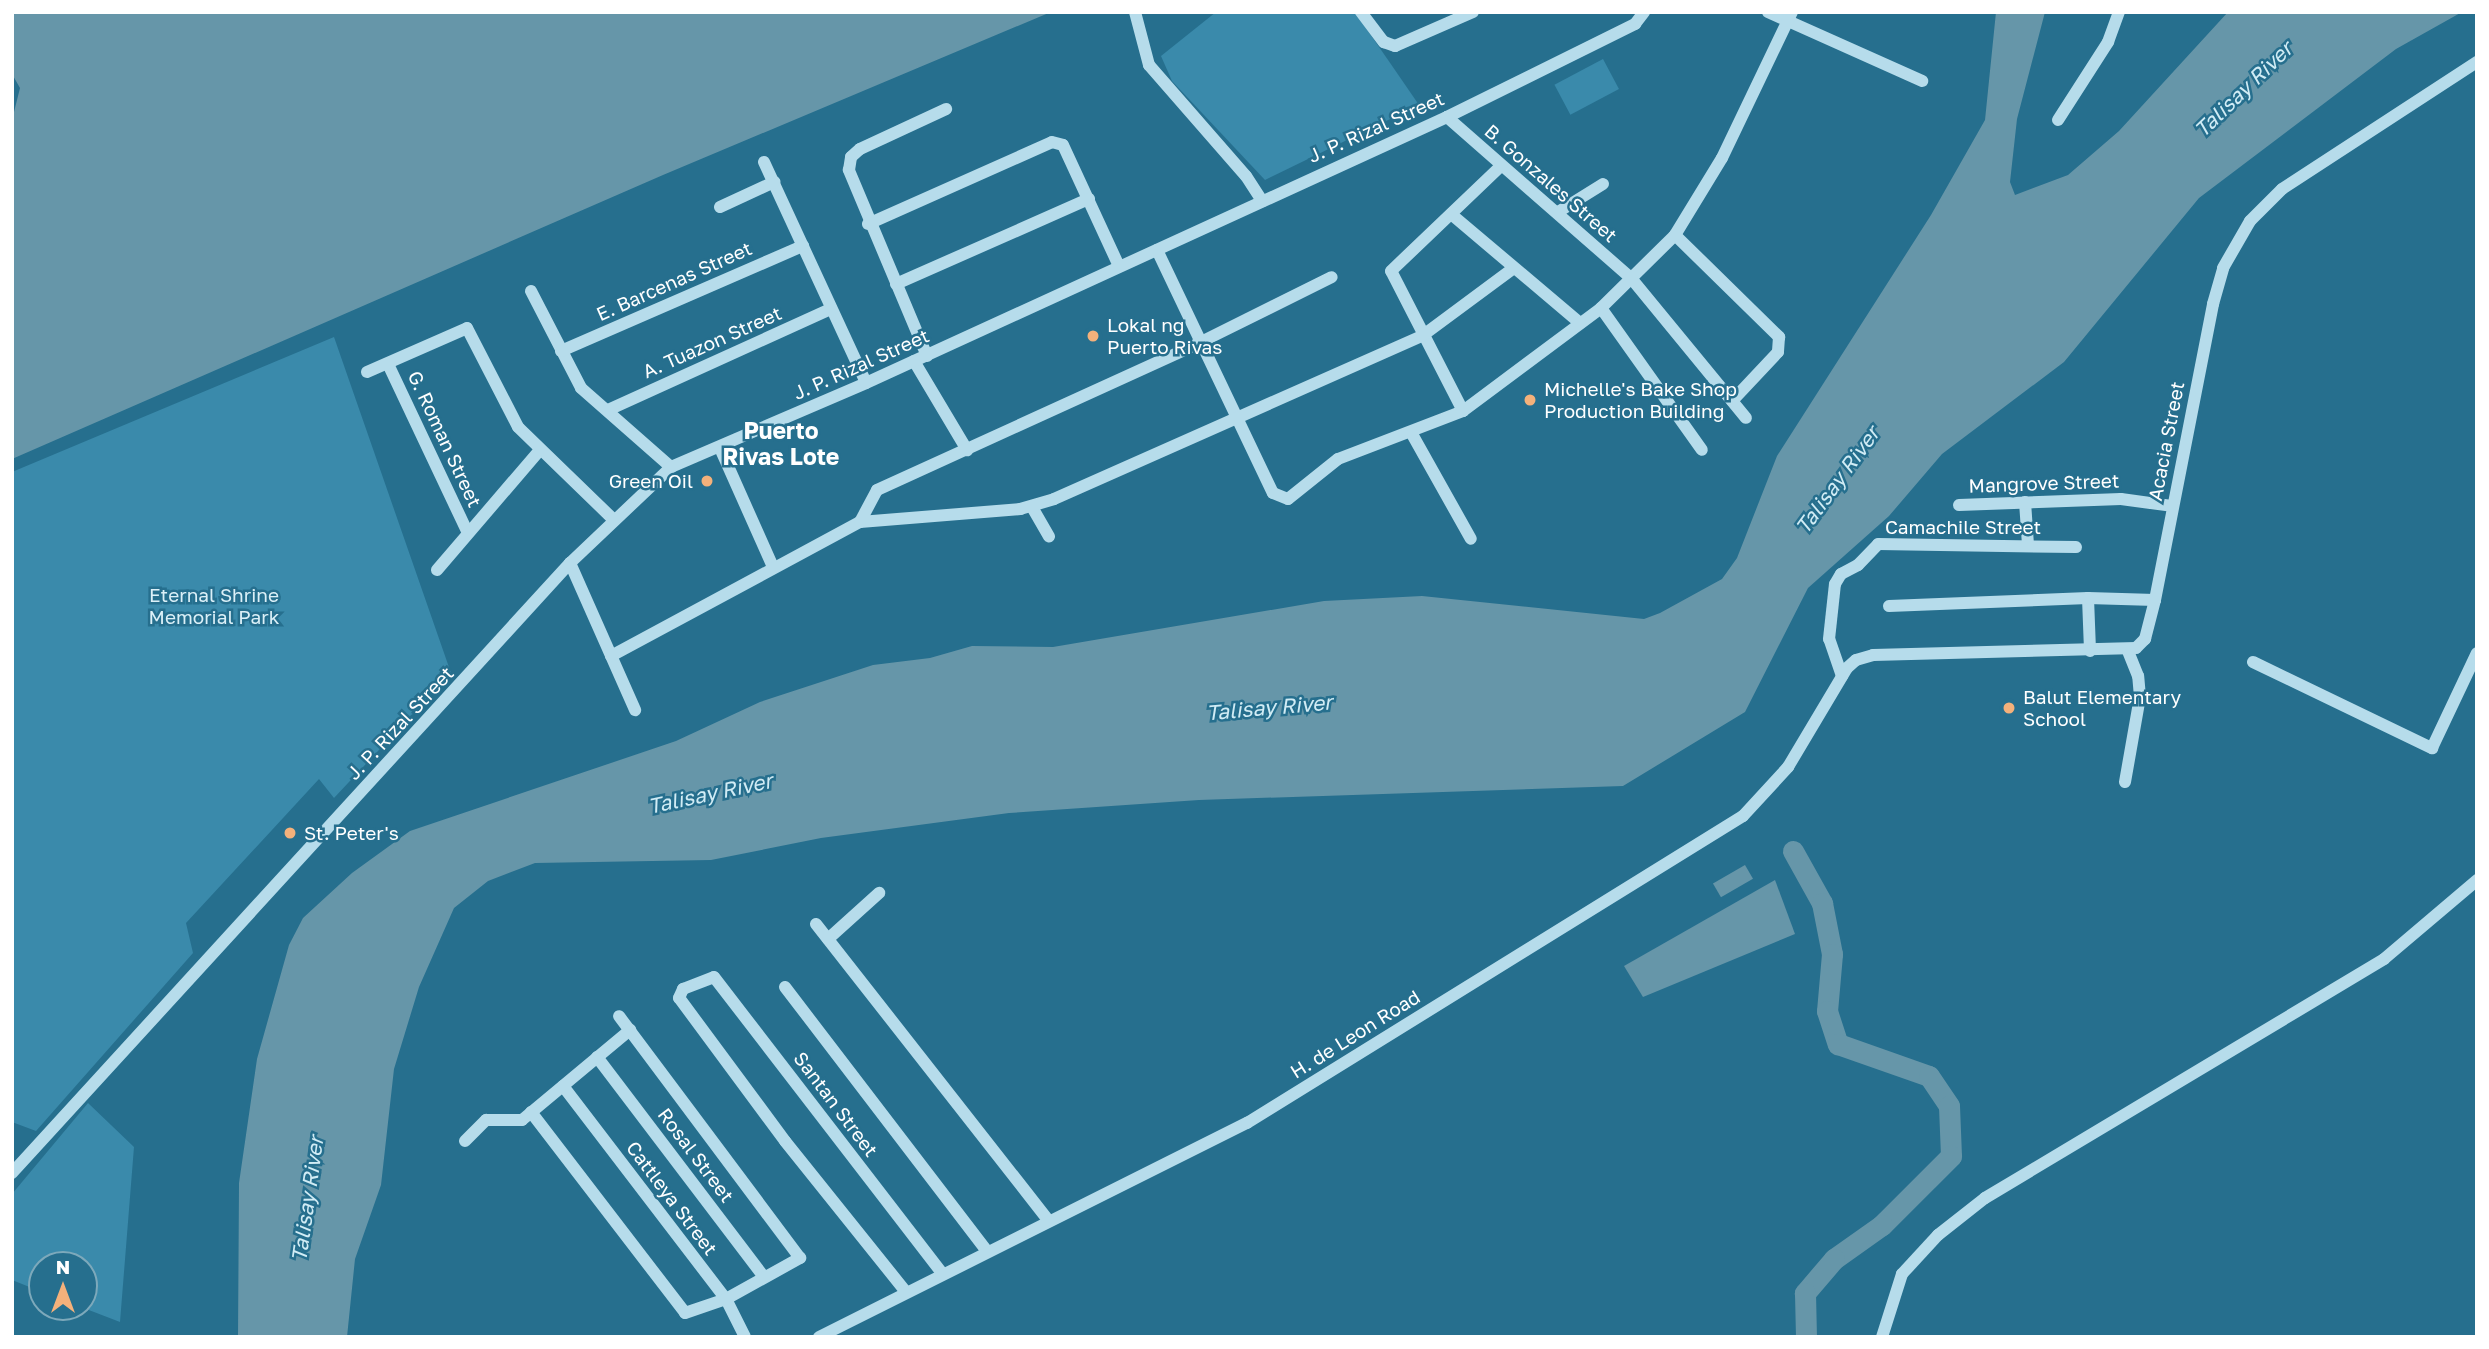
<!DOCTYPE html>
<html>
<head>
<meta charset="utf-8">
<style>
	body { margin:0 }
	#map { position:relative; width:2489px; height:1349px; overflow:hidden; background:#266f8e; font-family:"Golos Text",sans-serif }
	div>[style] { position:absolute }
	.green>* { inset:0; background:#3a8aab; transform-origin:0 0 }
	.water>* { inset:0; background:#6696a9; transform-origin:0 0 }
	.river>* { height:21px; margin:-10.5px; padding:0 10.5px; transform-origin:10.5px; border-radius:10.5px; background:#6696a9 }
	.minor>* { height:12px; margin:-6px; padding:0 6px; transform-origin:6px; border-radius:6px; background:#b6dceb }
	.dots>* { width:19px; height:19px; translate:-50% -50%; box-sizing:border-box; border:4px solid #266f8e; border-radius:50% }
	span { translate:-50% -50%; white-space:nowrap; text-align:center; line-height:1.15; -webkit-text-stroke:5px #266f8e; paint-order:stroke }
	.street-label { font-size:19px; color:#fff }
	.poi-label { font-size:19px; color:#fff }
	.left { translate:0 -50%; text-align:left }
	.right { translate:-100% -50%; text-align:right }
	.park-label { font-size:19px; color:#dbf0f8 }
	.water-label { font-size:21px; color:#d1ecf5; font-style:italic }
	.quarter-label { font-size:23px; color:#fff; font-weight:700 }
	.frame { position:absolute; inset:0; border:14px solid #fff; pointer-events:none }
	.north { position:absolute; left:28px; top:1251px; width:70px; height:70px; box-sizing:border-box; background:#266f8e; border:2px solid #7da9bb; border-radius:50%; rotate:0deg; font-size:19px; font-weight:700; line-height:28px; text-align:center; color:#fff }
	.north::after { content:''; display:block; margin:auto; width:24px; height:32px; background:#f4b17b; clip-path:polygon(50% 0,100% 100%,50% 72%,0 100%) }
</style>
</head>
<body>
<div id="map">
	<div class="green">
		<i style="clip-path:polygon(1216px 12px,1355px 12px,1419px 105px,1265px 180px,1172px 81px,1161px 56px)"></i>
		<i style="left:1603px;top:59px;width:34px;height:55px;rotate:62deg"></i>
		<i style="clip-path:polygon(334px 337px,451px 673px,334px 798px,319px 779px,186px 923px,193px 953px,36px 1131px,12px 1122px,12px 472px)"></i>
		<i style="clip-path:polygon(88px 1103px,134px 1147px,120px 1322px,81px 1307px,84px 1265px,42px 1265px,42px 1292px,12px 1280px,12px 1194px)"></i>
	</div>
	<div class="water">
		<i style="clip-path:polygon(12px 12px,1051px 12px,663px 175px,12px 459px,12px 120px,20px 88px,12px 74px)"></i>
		<i style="clip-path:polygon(1996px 12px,2045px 12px,2017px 119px,2010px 182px,2015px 195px,2068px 175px,2119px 131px,2228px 12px,2462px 12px,2396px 49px,2199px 198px,2064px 362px,1942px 454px,1889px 516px,1808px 588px,1745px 712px,1623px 786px,1199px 800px,1009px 813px,821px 838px,711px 860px,535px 863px,488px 881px,454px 908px,419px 987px,394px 1069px,381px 1185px,355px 1259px,347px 1337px,238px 1337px,239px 1183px,257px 1059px,289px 945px,303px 918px,352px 873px,410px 831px,676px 741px,760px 702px,873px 665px,930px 658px,972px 646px,1053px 647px,1324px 601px,1422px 596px,1644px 619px,1660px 613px,1722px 579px,1737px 558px,1777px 456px,1931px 215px,1985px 120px)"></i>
		<i style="left:1745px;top:865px;width:16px;height:37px;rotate:60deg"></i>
		<i style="clip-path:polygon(1775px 880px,1795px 934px,1643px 997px,1624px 966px)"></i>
	</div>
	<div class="river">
		<i style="left:1793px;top:851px;width:60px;rotate:60.9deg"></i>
		<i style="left:1822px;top:903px;width:52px;rotate:78.9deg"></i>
		<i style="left:1832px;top:954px;width:57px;rotate:95deg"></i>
		<i style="left:1827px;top:1011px;width:35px;rotate:72deg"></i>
		<i style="left:1838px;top:1044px;width:96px;rotate:19.4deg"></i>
		<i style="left:1929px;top:1076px;width:36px;rotate:56deg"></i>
		<i style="left:1949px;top:1106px;width:50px;rotate:87.7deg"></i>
		<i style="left:1951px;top:1156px;width:98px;rotate:135deg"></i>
		<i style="left:1882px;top:1225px;width:59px;rotate:144.7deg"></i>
		<i style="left:1834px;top:1259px;width:45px;rotate:130.5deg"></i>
		<i style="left:1805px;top:1293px;width:44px;rotate:88.7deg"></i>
	</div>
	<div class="minor">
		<i style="left:1135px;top:12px;width:55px;rotate:75.2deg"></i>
		<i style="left:1149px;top:65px;width:147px;rotate:48.9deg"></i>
		<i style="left:1246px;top:176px;width:30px;rotate:57deg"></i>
		<i style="left:1361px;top:12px;width:38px;rotate:53deg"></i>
		<i style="left:1384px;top:42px;width:12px;rotate:20deg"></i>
		<i style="left:1395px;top:46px;width:85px;rotate:-23.6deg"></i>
		<i style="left:1768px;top:12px;width:169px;rotate:24.1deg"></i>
		<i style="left:1447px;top:117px;width:244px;rotate:41.2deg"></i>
		<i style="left:1631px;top:278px;width:181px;rotate:50.6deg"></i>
		<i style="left:2058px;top:120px;width:93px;rotate:-57.3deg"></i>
		<i style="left:2108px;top:42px;width:32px;rotate:-70deg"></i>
		<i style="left:764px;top:162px;width:243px;rotate:65.2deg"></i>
		<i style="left:720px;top:207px;width:60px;rotate:-24.8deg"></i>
		<i style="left:1558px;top:212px;width:53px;rotate:-31.9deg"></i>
		<i style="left:1451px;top:214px;width:169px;rotate:40.2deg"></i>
		<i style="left:868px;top:224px;width:201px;rotate:-24deg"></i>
		<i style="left:1052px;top:142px;width:11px;rotate:15deg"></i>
		<i style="left:1063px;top:145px;width:133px;rotate:65.2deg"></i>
		<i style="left:1675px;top:235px;width:146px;rotate:44.4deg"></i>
		<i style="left:1779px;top:337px;width:15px;rotate:94deg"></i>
		<i style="left:1778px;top:352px;width:67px;rotate:133.2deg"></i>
		<i style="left:1157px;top:250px;width:269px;rotate:64.5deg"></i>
		<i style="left:1273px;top:493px;width:16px;rotate:22deg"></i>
		<i style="left:1288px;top:499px;width:64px;rotate:-38.7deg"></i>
		<i style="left:1338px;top:459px;width:134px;rotate:-21deg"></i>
		<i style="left:1463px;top:411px;width:172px;rotate:-36.7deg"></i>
		<i style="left:1601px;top:308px;width:104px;rotate:-44.6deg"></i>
		<i style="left:1675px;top:235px;width:90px;rotate:-58.6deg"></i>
		<i style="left:1722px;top:158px;width:162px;rotate:-64.4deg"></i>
		<i style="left:896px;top:284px;width:211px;rotate:-23.8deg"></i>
		<i style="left:531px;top:291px;width:109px;rotate:62.7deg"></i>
		<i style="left:581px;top:388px;width:120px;rotate:41.3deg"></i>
		<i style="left:1601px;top:308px;width:174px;rotate:54.6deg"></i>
		<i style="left:561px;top:351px;width:264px;rotate:-23.5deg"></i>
		<i style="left:927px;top:356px;width:202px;rotate:-112.8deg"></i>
		<i style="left:849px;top:170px;width:13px;rotate:-81deg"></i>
		<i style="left:851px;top:157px;width:12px;rotate:-42deg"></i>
		<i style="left:860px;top:149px;width:95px;rotate:-24.9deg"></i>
		<i style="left:914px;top:361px;width:104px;rotate:59.2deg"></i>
		<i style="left:388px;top:364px;width:185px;rotate:64.7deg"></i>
		<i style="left:367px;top:372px;width:109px;rotate:-23.7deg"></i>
		<i style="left:467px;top:328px;width:111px;rotate:62.7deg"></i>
		<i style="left:518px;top:427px;width:132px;rotate:44.1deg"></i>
		<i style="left:608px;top:410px;width:245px;rotate:-24.4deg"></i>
		<i style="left:1463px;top:411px;width:157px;rotate:-117.2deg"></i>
		<i style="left:1391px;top:271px;width:152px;rotate:-43.7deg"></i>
		<i style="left:1412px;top:434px;width:120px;rotate:60.7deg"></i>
		<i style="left:720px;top:448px;width:130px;rotate:66deg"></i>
		<i style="left:2025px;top:502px;width:43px;rotate:86deg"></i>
		<i style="left:1959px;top:505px;width:162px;rotate:-2.1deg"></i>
		<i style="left:2121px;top:499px;width:51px;rotate:7.8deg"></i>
		<i style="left:1032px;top:507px;width:34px;rotate:60deg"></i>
		<i style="left:860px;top:522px;width:161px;rotate:-4.6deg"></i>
		<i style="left:1020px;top:509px;width:35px;rotate:-16deg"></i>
		<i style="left:1054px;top:499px;width:402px;rotate:-23.9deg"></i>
		<i style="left:1422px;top:336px;width:114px;rotate:-36.5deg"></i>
		<i style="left:570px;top:563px;width:161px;rotate:66.1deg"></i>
		<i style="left:437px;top:570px;width:155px;rotate:-49.4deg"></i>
		<i style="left:2088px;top:598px;width:53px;rotate:87.8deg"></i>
		<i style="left:1889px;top:606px;width:199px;rotate:-2.3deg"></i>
		<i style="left:2088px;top:598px;width:67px;rotate:1.7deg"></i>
		<i style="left:611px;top:656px;width:283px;rotate:-28.3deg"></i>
		<i style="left:860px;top:522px;width:36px;rotate:-62deg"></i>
		<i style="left:877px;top:490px;width:354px;rotate:-24.5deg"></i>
		<i style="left:1199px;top:343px;width:148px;rotate:-26.4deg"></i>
		<i style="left:2253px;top:662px;width:199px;rotate:25.7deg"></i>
		<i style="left:2432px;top:748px;width:105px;rotate:-64.7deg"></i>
		<i style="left:1842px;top:676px;width:39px;rotate:-109deg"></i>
		<i style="left:1829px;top:639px;width:55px;rotate:-83.8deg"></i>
		<i style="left:1835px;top:584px;width:12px;rotate:-59deg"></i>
		<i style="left:1841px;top:574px;width:19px;rotate:-28deg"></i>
		<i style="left:1858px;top:565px;width:29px;rotate:-46deg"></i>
		<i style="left:1878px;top:544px;width:198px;rotate:0.9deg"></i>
		<i style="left:2125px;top:782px;width:86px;rotate:-80deg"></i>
		<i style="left:2140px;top:697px;width:21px;rotate:-95deg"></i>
		<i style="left:2138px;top:676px;width:29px;rotate:-112deg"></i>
		<i style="left:816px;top:924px;width:377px;rotate:51.9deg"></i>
		<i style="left:828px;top:939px;width:69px;rotate:-42deg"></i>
		<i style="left:785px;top:987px;width:332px;rotate:52.6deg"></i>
		<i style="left:597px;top:1057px;width:276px;rotate:52.8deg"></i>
		<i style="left:563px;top:1086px;width:268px;rotate:52.6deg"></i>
		<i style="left:726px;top:1299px;width:42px;rotate:63.4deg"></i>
		<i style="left:531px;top:1112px;width:253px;rotate:52.5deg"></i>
		<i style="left:685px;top:1313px;width:43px;rotate:-18.9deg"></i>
		<i style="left:726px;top:1299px;width:85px;rotate:-29deg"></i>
		<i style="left:800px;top:1258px;width:302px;rotate:-126.8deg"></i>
		<i style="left:465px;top:1141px;width:30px;rotate:-45deg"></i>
		<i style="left:486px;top:1120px;width:36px"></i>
		<i style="left:522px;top:1120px;width:141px;rotate:-39.8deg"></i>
		<i style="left:12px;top:1173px;width:827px;rotate:-47.55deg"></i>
		<i style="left:570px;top:563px;width:139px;rotate:-43.5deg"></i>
		<i style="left:671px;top:467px;width:212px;rotate:-23.3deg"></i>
		<i style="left:866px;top:383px;width:639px;rotate:-24.6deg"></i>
		<i style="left:1447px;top:117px;width:210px;rotate:-26.3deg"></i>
		<i style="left:1635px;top:24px;width:15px;rotate:-53deg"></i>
		<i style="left:906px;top:1292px;width:193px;rotate:-128.7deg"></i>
		<i style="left:785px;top:1141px;width:178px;rotate:-126.5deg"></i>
		<i style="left:679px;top:998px;width:10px;rotate:-66deg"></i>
		<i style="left:683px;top:989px;width:33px;rotate:-21deg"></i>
		<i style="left:714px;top:977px;width:375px;rotate:52.4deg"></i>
		<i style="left:819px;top:1337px;width:479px;rotate:-26.6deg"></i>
		<i style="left:1247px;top:1123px;width:583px;rotate:-31.76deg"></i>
		<i style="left:1743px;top:816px;width:67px;rotate:-47.4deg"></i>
		<i style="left:1788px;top:767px;width:115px;rotate:-59.2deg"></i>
		<i style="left:1847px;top:668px;width:12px;rotate:-42deg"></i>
		<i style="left:1856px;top:660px;width:18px;rotate:-16deg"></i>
		<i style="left:1873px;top:655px;width:263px;rotate:-1.5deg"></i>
		<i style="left:2136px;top:648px;width:13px;rotate:-45deg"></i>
		<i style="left:2145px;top:639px;width:40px;rotate:-75.6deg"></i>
		<i style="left:2155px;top:600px;width:302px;rotate:-78.9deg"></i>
		<i style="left:2213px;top:304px;width:37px;rotate:-74deg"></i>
		<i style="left:2223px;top:268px;width:54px;rotate:-60.1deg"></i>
		<i style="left:2250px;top:221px;width:45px;rotate:-45deg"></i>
		<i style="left:2282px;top:189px;width:233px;rotate:-33.1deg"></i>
		<i style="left:1882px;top:1337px;width:66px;rotate:-72.4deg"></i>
		<i style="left:1902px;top:1274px;width:53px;rotate:-47.3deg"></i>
		<i style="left:1938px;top:1235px;width:60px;rotate:-38.2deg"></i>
		<i style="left:1985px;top:1198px;width:465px;rotate:-30.9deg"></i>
		<i style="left:2384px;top:959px;width:122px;rotate:-40.3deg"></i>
	</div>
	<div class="dots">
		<i style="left:1093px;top:336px;background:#f4b17b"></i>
		<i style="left:1530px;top:400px;background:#f4b17b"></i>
		<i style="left:707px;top:481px;background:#f4b17b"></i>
		<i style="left:2009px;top:708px;background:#f4b17b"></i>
		<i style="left:290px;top:833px;background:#f4b17b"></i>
	</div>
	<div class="street-label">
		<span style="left:1376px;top:127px;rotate:-24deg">J. P. Rizal Street</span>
		<span style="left:1551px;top:183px;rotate:41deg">B. Gonzales Street</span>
		<span style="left:674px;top:281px;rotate:-24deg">E. Barcenas Street</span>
		<span style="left:712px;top:342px;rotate:-24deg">A. Tuazon Street</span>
		<span style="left:861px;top:364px;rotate:-24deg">J. P. Rizal Street</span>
		<span style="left:445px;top:439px;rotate:65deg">G. Roman Street</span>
		<span style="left:2166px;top:441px;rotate:-79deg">Acacia Street</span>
		<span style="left:2044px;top:483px;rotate:-2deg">Mangrove Street</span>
		<span style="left:1963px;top:527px">Camachile Street</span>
		<span style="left:400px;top:723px;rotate:-47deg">J. P. Rizal Street</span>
		<span style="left:1355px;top:1034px;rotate:-32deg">H. de Leon Road</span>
		<span style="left:836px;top:1104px;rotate:53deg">Santan Street</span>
		<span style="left:696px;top:1155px;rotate:53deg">Rosal Street</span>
		<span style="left:672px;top:1198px;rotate:53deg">Cattleya Street</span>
	</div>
	<div class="poi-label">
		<span class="left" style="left:1107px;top:336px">Lokal ng<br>Puerto Rivas</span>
		<span class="left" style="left:1544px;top:400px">Michelle's Bake Shop<br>Production Building</span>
		<span class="right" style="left:693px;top:481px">Green Oil</span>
		<span class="left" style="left:2023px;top:708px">Balut Elementary<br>School</span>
		<span class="left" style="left:304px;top:833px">St. Peter's</span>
	</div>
	<div class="park-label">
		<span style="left:214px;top:606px">Eternal Shrine<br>Memorial Park</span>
	</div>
	<div class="water-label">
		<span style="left:2243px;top:89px;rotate:-44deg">Talisay River</span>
		<span style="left:1837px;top:480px;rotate:-54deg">Talisay River</span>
		<span style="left:1269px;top:707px;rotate:-5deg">Talisay River</span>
		<span style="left:710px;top:793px;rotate:-12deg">Talisay River</span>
		<span style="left:307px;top:1199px;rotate:-82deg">Talisay River</span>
	</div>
	<div class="quarter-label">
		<span style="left:781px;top:443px">Puerto<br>Rivas Lote</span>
	</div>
	<div class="frame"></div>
	<div class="north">N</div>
</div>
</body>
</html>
